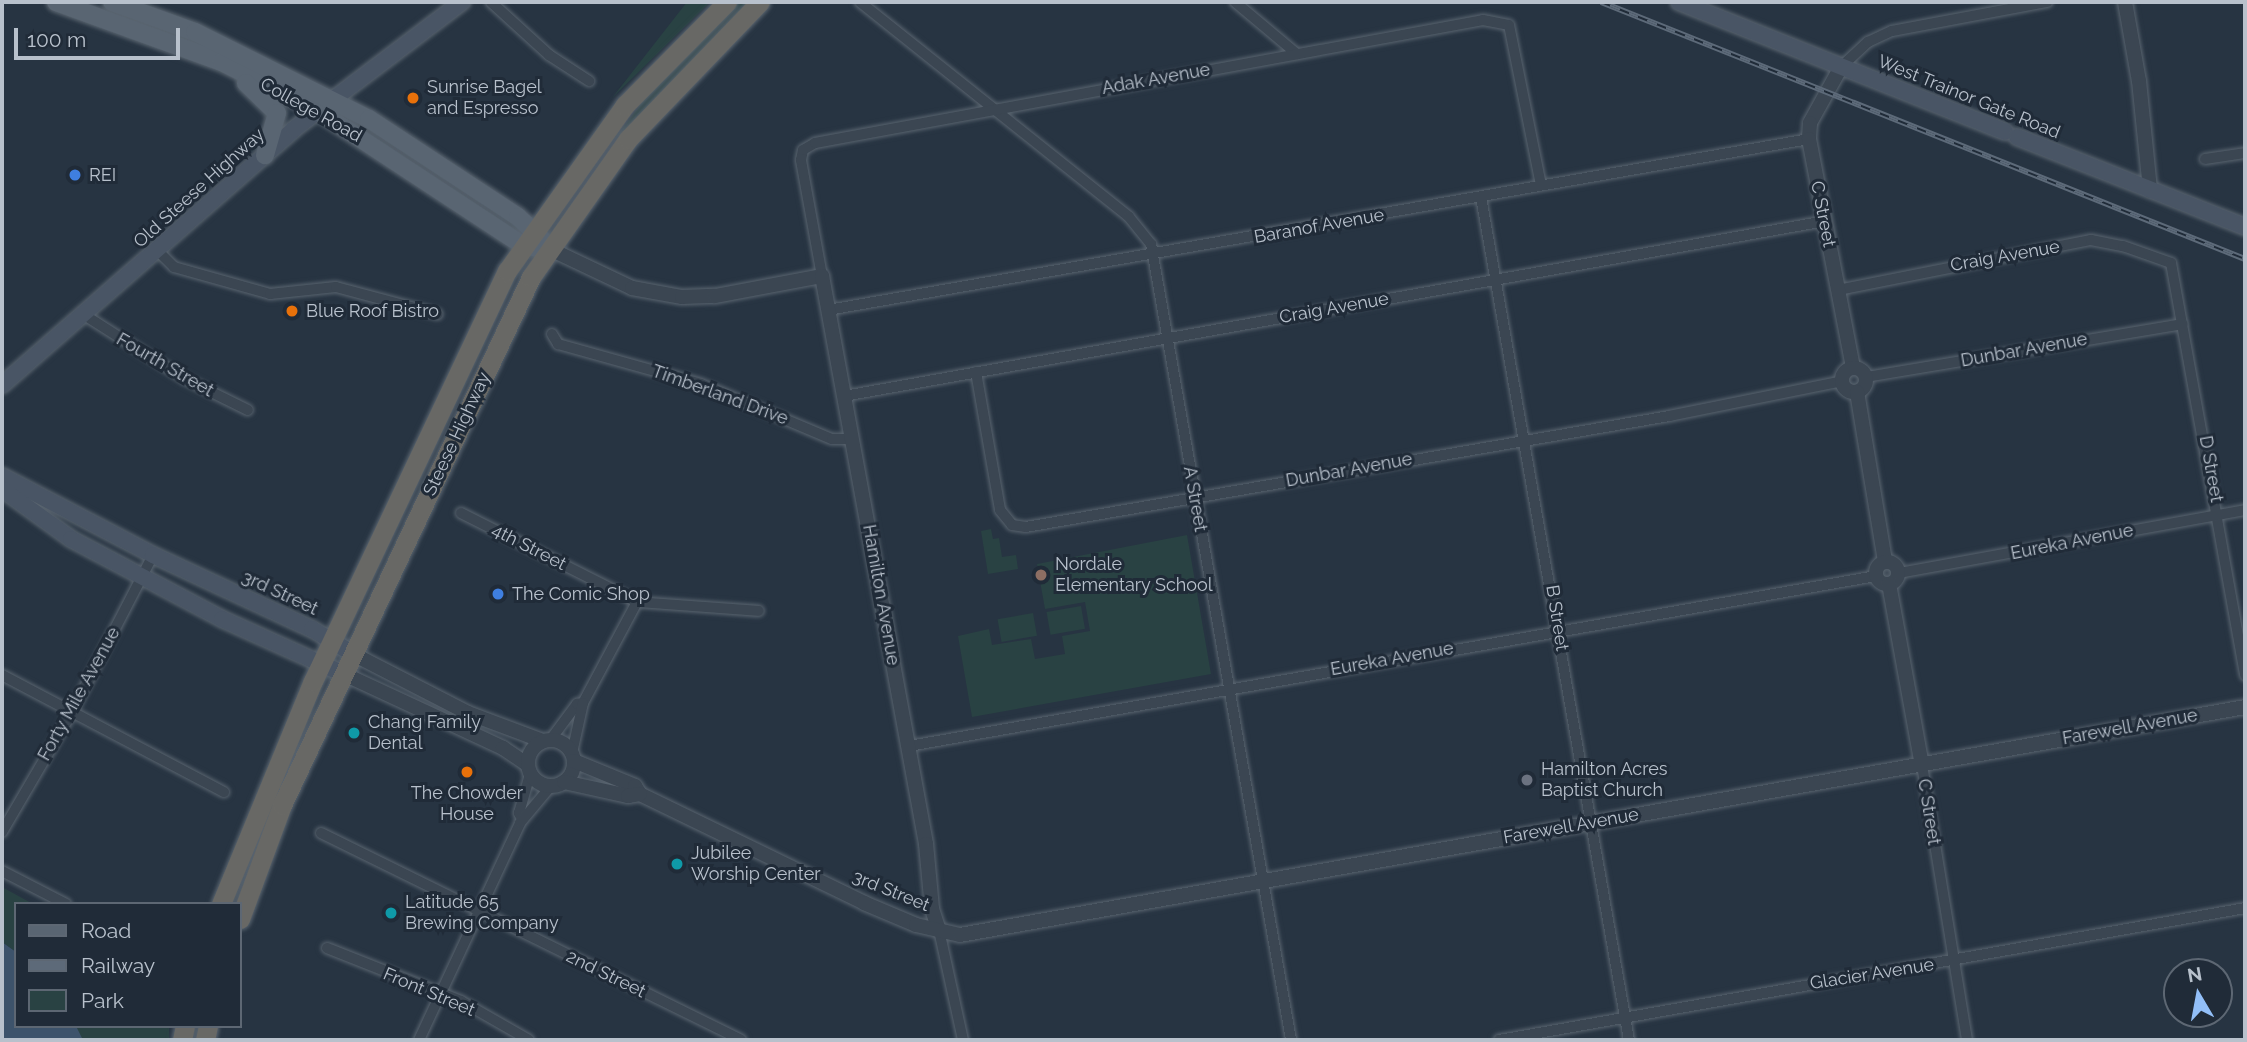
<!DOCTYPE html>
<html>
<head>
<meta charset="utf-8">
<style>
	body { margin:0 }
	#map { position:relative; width:2247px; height:1042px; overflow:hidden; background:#273442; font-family:Raleway,sans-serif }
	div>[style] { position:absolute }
	.green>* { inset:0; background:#294243; transform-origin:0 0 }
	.water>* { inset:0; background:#3d536b }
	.roads { filter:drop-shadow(0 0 2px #59646f) drop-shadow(0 0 2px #59646f) }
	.minor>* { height:10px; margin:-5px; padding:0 5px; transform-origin:5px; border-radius:5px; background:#3b4652 }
	.tertiary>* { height:14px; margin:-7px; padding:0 7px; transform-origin:7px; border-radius:7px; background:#3b4652 }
	.tertiary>.ring { margin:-7px; padding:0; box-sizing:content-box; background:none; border:14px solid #3b4652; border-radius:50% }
	.secondary>* { height:16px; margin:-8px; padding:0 8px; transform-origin:8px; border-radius:8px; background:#495565 }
	.primary>* { height:18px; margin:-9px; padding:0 9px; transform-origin:9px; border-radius:9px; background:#596572 }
	.trunk>* { height:19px; margin:-9.5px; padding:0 9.5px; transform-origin:9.5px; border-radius:9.5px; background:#686865 }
	.rail>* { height:6px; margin-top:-3px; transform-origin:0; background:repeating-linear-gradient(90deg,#202b38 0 10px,#5d6a79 0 20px); box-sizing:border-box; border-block:2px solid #5d6a79 }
	.dots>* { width:19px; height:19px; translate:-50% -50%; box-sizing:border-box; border:4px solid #202b38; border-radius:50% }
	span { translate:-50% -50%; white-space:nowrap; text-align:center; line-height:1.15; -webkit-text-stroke:6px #202b38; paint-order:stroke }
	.street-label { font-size:18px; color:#b8c1cc }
	.poi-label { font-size:18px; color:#b8c1cc }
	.left { translate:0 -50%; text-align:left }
	.frame { position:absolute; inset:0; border:4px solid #b8c1cc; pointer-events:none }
	.legend { position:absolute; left:14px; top:902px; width:228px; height:126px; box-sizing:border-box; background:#202b38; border:2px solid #5d6773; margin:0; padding:9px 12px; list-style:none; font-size:21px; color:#b8c1cc }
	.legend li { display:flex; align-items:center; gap:14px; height:35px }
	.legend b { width:35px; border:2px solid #5d6773 }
	.north { position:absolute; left:2163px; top:958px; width:70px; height:70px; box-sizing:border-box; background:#202b38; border:2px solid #5d6773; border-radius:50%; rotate:350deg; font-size:19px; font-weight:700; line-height:28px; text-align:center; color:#b8c1cc }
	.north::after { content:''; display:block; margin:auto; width:24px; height:32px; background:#92bff8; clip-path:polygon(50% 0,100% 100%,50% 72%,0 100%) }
	.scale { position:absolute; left:14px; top:28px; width:166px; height:32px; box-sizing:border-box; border:4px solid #b8c1cc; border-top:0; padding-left:9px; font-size:21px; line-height:24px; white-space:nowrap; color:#b8c1cc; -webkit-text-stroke:5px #202b38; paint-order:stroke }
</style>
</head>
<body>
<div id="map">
	<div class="green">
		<i style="clip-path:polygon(687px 2px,710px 2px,612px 98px)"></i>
		<i style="clip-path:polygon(739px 2px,749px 2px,614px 140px,651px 90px)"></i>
		<i style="clip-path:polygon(991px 529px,993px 539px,999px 538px,1002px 557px,1016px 555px,1018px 569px,988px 574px,981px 531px)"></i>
		<i style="clip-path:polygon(1187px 535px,1211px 674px,972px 717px,958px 636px,989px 629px,992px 645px,1031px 639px,1035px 659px,1065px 654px,1062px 636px,1090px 631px,1085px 602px,1045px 609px,1037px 564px)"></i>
		<i style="left:1081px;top:606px;width:23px;height:35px;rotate:80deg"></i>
		<i style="left:1033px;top:613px;width:23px;height:36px;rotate:80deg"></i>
		<i style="clip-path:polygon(2px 887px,33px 904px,16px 904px,16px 952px,2px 942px)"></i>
		<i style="left:76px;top:1026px;width:93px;height:16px"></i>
	</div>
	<div class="water">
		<i style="clip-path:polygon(2px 942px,16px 952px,16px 1026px,76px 1026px,83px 1040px,2px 1040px)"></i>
	</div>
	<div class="roads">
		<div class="minor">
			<i style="left:491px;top:2px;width:79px;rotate:42.4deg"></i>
			<i style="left:549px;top:55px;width:48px;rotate:33deg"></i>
			<i style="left:860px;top:2px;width:344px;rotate:38.6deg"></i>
			<i style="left:1129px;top:217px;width:35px;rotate:51deg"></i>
			<i style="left:1151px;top:244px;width:808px;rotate:80.02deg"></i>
			<i style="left:1235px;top:2px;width:81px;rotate:40deg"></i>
			<i style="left:1841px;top:67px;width:37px;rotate:-43deg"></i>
			<i style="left:1868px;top:42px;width:26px;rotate:-25deg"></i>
			<i style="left:1892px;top:31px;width:158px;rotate:-10.6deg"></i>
			<i style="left:2205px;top:159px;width:40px;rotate:-8.5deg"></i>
			<i style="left:1481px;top:197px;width:856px;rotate:80.04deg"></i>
			<i style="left:158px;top:251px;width:23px;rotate:45deg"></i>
			<i style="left:174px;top:267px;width:100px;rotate:15.7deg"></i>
			<i style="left:270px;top:294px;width:66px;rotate:-6.1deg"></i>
			<i style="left:336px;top:287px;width:105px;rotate:15deg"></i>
			<i style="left:822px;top:276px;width:118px;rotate:-100.3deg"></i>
			<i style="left:801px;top:160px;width:10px;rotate:-79deg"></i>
			<i style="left:803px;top:150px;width:14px;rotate:-30deg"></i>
			<i style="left:815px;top:143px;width:679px;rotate:-10.43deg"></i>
			<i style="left:1483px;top:20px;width:26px;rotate:11deg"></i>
			<i style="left:1509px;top:25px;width:163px;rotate:78.7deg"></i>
			<i style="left:1838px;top:290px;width:258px;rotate:-11.2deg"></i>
			<i style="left:2091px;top:240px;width:33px;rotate:11deg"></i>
			<i style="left:2123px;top:246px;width:51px;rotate:19.5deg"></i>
			<i style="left:2171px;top:263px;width:419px;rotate:79.8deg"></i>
			<i style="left:828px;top:310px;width:996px;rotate:-9.89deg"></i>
			<i style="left:86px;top:316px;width:117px;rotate:32.5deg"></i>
			<i style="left:185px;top:379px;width:70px;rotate:26.2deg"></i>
			<i style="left:552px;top:334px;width:12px;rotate:59deg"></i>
			<i style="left:558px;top:344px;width:148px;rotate:15.6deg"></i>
			<i style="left:701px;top:384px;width:142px;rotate:22.8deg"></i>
			<i style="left:832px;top:439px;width:20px"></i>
			<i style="left:976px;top:372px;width:140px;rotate:80.1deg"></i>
			<i style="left:1000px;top:510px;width:19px;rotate:51deg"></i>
			<i style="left:1012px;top:525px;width:14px;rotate:8deg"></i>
			<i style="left:1026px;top:527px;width:653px;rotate:-9.79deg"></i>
			<i style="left:1669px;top:416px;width:177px;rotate:-11.4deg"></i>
			<i style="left:1866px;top:377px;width:321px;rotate:-9.5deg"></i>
			<i style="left:844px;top:396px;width:996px;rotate:-10.11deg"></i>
			<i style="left:461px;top:513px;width:197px;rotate:26.8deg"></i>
			<i style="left:637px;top:602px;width:122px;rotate:4.2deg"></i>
			<i style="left:1899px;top:573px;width:352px;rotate:-10.3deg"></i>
			<i style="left:2px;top:675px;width:251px;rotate:27.8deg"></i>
			<i style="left:551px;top:739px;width:44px;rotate:-53.4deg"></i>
			<i style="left:577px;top:704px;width:6px;rotate:-9deg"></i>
			<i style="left:583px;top:703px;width:115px;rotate:-61.9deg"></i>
			<i style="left:909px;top:746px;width:982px;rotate:-9.97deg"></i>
			<i style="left:572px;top:753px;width:51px;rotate:-77.6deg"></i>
			<i style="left:1922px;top:765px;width:279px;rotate:80.7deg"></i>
			<i style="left:522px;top:819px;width:7px;rotate:-117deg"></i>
			<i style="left:519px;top:813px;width:41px;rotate:-74.2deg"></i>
			<i style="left:2px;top:832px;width:139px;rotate:-59.7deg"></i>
			<i style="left:72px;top:712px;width:177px;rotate:-62.7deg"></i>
			<i style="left:321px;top:833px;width:468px;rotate:26.2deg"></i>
			<i style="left:2px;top:871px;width:72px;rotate:27.3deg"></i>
			<i style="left:939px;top:930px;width:113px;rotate:77.7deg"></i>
			<i style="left:327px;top:948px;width:144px;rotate:21.6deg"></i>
			<i style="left:461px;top:1001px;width:78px;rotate:29.8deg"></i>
			<i style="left:419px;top:1040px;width:239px;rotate:-65deg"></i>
			<i style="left:520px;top:823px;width:48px;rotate:-50deg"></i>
			<i style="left:1499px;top:1040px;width:758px;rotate:-10.03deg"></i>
		</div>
		<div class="tertiary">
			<i style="left:2125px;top:2px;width:80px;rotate:80deg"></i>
			<i style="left:2139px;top:81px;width:110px;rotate:84.2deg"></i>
			<i style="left:1841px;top:67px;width:64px;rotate:119deg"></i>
			<i style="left:1810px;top:123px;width:16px;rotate:94deg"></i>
			<i style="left:1809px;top:139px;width:233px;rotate:79.1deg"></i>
			<i style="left:550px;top:249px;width:91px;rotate:25.4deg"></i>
			<i style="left:632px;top:288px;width:51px;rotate:10.2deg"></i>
			<i style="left:682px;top:297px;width:33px;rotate:-2deg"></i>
			<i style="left:715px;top:296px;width:109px;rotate:-10.6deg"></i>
			<i style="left:822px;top:276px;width:577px;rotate:79.62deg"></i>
			<i style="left:926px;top:844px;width:65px;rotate:84.7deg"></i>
			<i style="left:932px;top:909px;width:22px;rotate:72deg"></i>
			<i class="ring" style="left:1842px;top:368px;width:10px;height:10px"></i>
			<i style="left:1857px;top:392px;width:172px;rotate:80.6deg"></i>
			<i class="ring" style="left:1876px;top:562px;width:8px;height:8px"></i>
			<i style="left:1889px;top:584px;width:184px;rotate:79.7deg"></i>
			<i style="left:355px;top:655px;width:127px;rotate:27.2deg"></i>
			<i style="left:468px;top:713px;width:80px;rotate:20.5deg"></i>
			<i style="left:346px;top:675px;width:173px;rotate:24.9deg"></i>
			<i style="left:503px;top:748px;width:29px;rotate:34deg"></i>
			<i class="ring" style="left:528px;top:740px;width:32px;height:32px"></i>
			<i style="left:574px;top:761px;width:66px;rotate:22.3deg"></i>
			<i style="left:635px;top:786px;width:9px;rotate:58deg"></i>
			<i style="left:640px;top:794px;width:249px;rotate:25.9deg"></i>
			<i style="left:864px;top:903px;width:56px;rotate:22.9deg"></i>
			<i style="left:916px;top:925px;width:45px;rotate:12.8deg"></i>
			<i style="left:960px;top:935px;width:1305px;rotate:-10.06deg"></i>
			<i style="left:564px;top:782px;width:66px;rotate:12.3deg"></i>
			<i style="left:628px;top:796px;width:12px;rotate:-9deg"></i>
		</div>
		<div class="secondary">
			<i style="left:1679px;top:2px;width:351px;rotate:21.7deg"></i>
			<i style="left:2017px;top:137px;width:245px;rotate:21.5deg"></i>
			<i style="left:2px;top:385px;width:388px;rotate:-41.2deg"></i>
			<i style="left:294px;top:129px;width:211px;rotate:-37.1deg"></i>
			<i style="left:2px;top:476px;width:170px;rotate:27.6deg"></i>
			<i style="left:153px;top:555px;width:175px;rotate:25deg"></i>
			<i style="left:312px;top:629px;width:50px;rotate:31.2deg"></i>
			<i style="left:2px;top:489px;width:85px;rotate:35.9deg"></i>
			<i style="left:71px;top:539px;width:171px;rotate:27.9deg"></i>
			<i style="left:222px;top:619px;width:136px;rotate:24.3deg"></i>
		</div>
		<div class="primary">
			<i style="left:56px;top:2px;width:177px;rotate:19.9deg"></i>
			<i style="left:222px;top:62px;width:106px;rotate:26.8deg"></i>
			<i style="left:317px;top:110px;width:248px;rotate:33.3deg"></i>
			<i style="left:524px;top:246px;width:26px;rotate:7deg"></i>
			<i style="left:112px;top:2px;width:88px;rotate:19.9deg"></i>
			<i style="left:195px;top:32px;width:195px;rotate:26.6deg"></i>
			<i style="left:369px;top:119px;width:178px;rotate:33.3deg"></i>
			<i style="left:518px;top:217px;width:34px;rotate:43deg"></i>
			<i style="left:246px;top:83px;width:43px;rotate:44.1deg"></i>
			<i style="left:277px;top:113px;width:44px;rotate:105.9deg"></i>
		</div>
		<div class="trunk">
			<i style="left:221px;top:904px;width:241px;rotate:-67.6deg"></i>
			<i style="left:313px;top:681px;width:454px;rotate:-64.7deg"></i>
			<i style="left:507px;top:271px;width:204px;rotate:-54.6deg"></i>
			<i style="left:625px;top:105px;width:145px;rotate:-45.3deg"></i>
			<i style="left:240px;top:919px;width:121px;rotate:-69.8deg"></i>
			<i style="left:282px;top:805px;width:584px;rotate:-64.75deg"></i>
			<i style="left:531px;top:277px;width:169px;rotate:-54.9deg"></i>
			<i style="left:628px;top:139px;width:190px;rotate:-46.1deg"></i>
			<i style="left:182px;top:1040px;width:14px;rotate:-78deg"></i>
			<i style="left:205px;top:1040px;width:14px;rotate:-78deg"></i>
		</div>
	</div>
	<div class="rail">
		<i style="left:1601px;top:2px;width:693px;rotate:21.76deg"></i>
	</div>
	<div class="dots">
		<i style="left:413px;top:98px;background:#e8710a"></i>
		<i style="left:75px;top:175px;background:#3f7fe0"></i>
		<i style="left:292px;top:311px;background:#e8710a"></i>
		<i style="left:1041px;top:575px;background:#8d6e63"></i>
		<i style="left:498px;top:594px;background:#3f7fe0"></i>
		<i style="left:354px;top:733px;background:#0f9aa8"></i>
		<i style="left:467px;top:772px;background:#e8710a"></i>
		<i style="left:1527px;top:780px;background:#6b7280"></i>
		<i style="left:677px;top:864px;background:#0f9aa8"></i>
		<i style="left:391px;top:913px;background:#0f9aa8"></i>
	</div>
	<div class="street-label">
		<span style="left:1156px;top:79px;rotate:-10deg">Adak Avenue</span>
		<span style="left:1969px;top:97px;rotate:22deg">West Trainor Gate Road</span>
		<span style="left:311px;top:110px;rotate:29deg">College Road</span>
		<span style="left:199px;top:188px;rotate:-42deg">Old Steese Highway</span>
		<span style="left:1823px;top:214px;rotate:79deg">C Street</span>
		<span style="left:1319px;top:226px;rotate:-10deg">Baranof Avenue</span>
		<span style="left:2005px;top:256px;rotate:-10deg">Craig Avenue</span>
		<span style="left:1334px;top:308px;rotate:-10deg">Craig Avenue</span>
		<span style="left:2024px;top:350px;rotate:-10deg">Dunbar Avenue</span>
		<span style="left:165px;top:365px;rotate:30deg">Fourth Street</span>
		<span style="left:720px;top:395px;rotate:20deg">Timberland Drive</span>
		<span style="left:457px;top:434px;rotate:-65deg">Steese Highway</span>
		<span style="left:2211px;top:469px;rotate:80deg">D Street</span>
		<span style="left:1349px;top:470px;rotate:-10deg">Dunbar Avenue</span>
		<span style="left:1195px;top:499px;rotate:80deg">A Street</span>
		<span style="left:2072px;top:542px;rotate:-11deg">Eureka Avenue</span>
		<span style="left:529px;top:547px;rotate:27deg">4th Street</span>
		<span style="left:280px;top:593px;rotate:25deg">3rd Street</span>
		<span style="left:881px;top:595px;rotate:80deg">Hamilton Avenue</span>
		<span style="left:1557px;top:618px;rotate:81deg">B Street</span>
		<span style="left:1392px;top:659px;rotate:-10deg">Eureka Avenue</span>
		<span style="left:79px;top:694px;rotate:-61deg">Forty Mile Avenue</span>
		<span style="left:2130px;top:727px;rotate:-10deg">Farewell Avenue</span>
		<span style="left:1929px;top:812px;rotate:81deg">C Street</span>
		<span style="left:1571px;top:826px;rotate:-10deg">Farewell Avenue</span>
		<span style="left:891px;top:891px;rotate:22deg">3rd Street</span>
		<span style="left:606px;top:974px;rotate:26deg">2nd Street</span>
		<span style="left:1872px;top:974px;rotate:-9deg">Glacier Avenue</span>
		<span style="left:429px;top:992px;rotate:23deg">Front Street</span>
	</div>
	<div class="poi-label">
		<span class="left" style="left:427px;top:98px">Sunrise Bagel<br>and Espresso</span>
		<span class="left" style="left:89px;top:175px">REI</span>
		<span class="left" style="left:306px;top:311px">Blue Roof Bistro</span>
		<span class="left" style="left:1055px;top:575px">Nordale<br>Elementary School</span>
		<span class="left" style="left:512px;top:594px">The Comic Shop</span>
		<span class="left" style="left:368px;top:733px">Chang Family<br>Dental</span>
		<span class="left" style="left:1541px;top:780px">Hamilton Acres<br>Baptist Church</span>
		<span style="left:467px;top:804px">The Chowder<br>House</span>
		<span class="left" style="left:691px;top:864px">Jubilee<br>Worship Center</span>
		<span class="left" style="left:405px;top:913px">Latitude 65<br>Brewing Company</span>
	</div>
	<div class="frame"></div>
	<ul class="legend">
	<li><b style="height:9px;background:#596572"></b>Road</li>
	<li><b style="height:9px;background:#5d6a79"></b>Railway</li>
	<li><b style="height:19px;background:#294243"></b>Park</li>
	</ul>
	<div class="north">N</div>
	<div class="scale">100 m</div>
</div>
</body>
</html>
